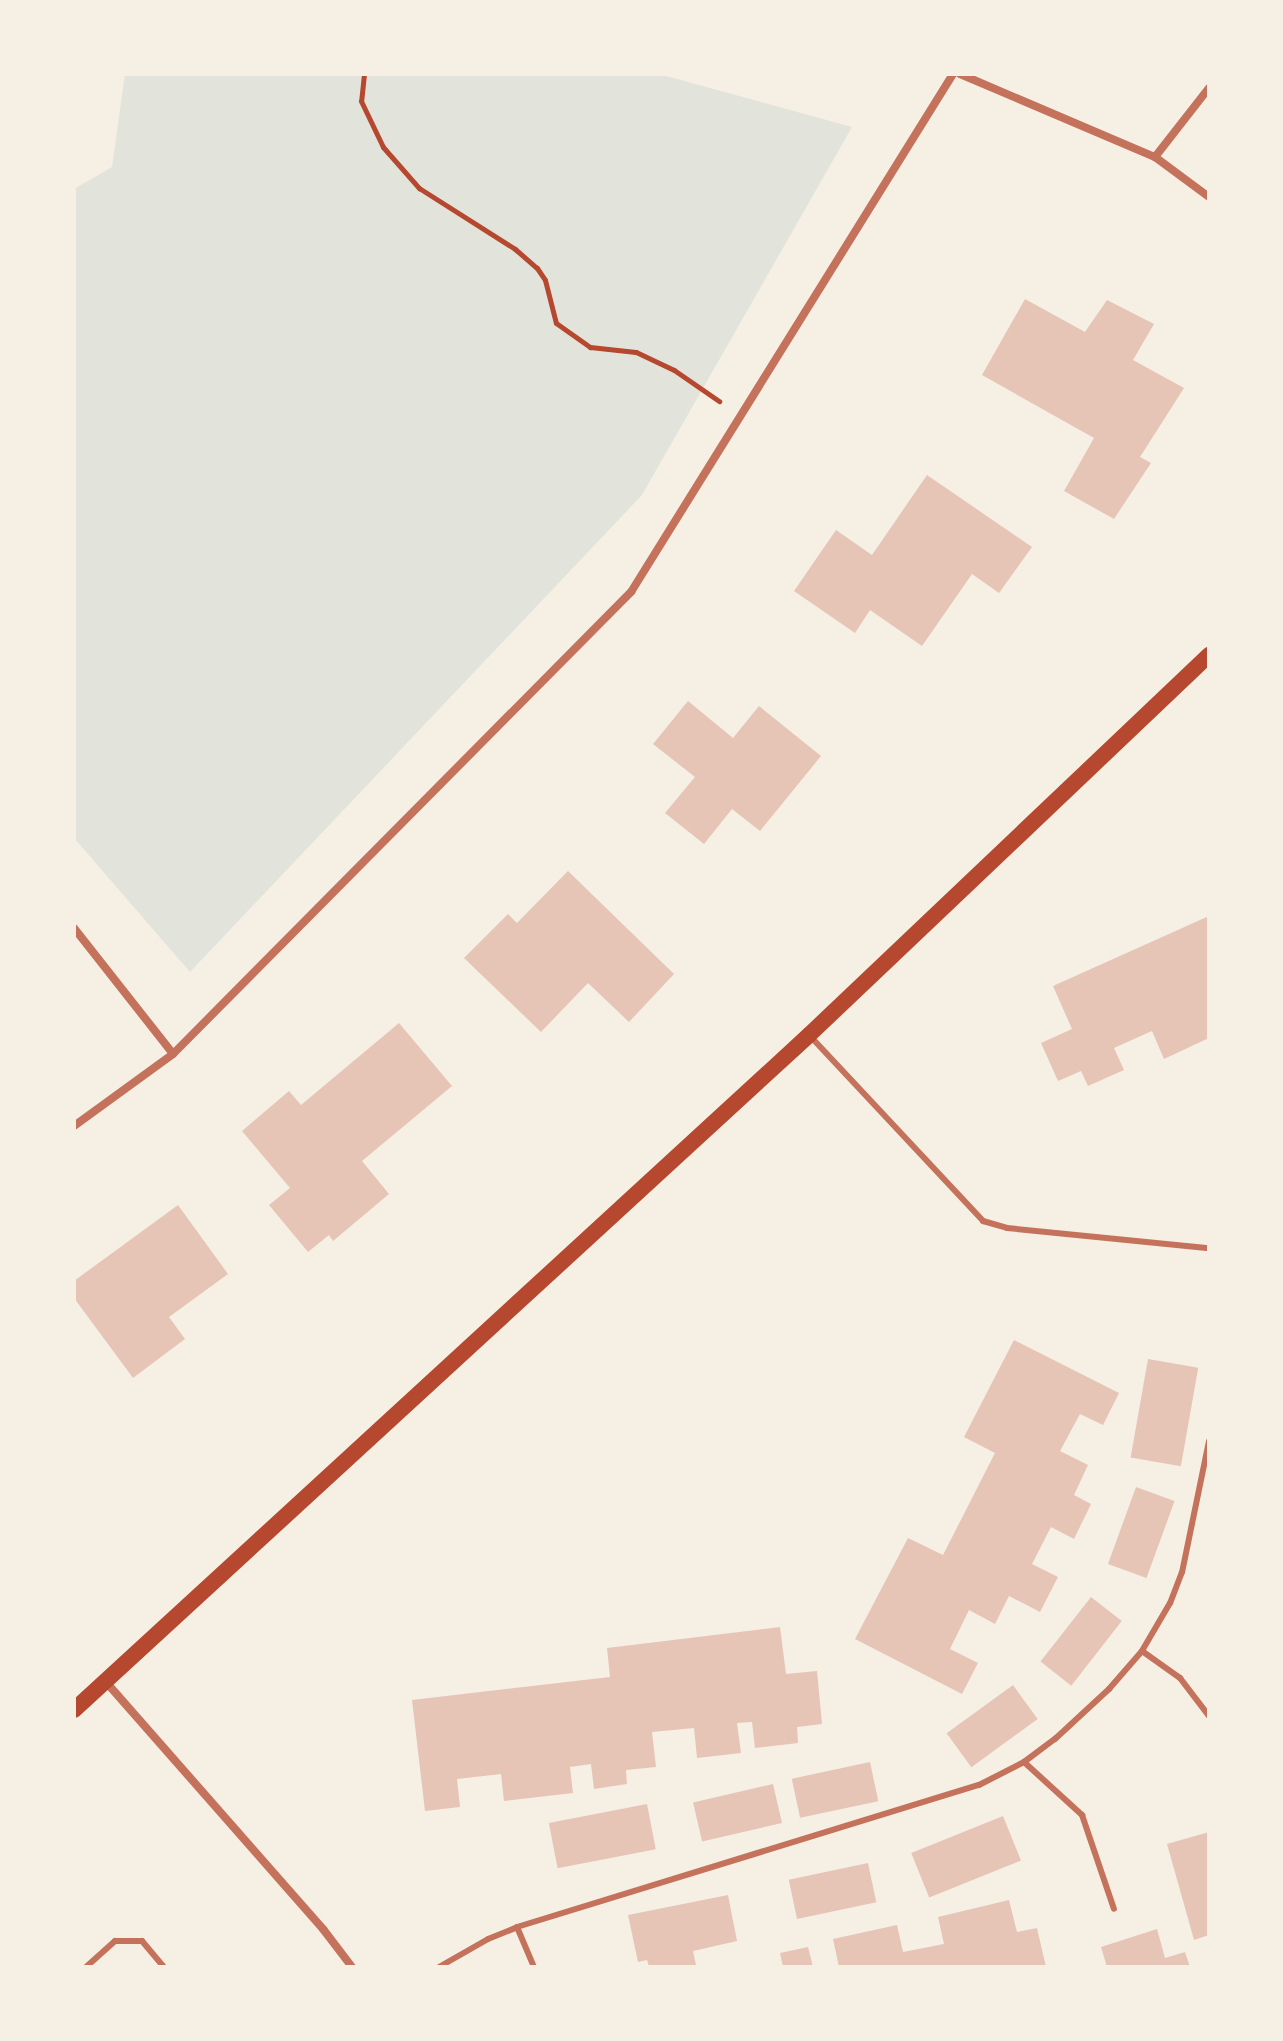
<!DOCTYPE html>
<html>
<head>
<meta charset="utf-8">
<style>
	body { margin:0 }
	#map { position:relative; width:1283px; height:2041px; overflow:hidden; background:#f6efe4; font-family:Figtree,sans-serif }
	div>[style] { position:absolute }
	.green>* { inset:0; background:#e2e4dc }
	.building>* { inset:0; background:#e6c5b7; transform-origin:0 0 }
	.path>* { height:5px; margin:-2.5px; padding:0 2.5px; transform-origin:2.5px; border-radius:2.5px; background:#b5482f }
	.service>* { height:6px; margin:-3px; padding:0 3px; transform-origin:3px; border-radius:3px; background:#c5725c }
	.minor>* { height:8px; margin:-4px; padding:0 4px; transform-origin:4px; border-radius:4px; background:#c5725c }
	.secondary>* { height:16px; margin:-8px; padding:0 8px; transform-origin:8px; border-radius:8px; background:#b5482f }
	span { translate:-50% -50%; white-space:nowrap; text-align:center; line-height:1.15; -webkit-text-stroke:6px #f6efe4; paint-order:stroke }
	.frame { position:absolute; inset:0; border:76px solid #f6efe4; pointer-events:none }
</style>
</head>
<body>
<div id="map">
	<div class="green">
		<i style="clip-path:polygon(125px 74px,659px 74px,852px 127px,642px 495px,190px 972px,74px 838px,74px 189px,112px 167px)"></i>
	</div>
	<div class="building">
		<i style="clip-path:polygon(1025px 299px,1085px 332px,1107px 300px,1154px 324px,1133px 360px,1184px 388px,1140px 457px,1151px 463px,1114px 519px,1064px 491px,1094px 438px,982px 375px)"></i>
		<i style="clip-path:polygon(927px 475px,1032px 547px,999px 593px,972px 574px,922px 646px,870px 610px,855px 633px,794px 591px,836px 530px,872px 555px)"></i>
		<i style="clip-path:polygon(688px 701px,733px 738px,759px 706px,821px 756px,760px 831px,732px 809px,704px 844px,665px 813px,695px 777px,653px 744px)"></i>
		<i style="clip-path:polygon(568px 871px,674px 974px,629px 1022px,588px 983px,541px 1032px,464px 958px,508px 914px,517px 923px)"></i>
		<i style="clip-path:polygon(1209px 916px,1209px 1038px,1164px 1059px,1152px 1031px,1114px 1048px,1124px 1070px,1088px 1086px,1081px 1071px,1058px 1081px,1041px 1043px,1072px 1029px,1053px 986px)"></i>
		<i style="clip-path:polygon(399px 1023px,452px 1086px,362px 1161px,389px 1194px,333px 1241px,329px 1235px,308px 1252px,269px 1205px,290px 1188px,242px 1131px,289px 1091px,301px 1105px)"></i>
		<i style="clip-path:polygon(178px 1205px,228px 1274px,169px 1317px,185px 1339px,133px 1378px,74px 1298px,74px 1281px)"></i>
		<i style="clip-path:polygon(1014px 1340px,1119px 1393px,1103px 1425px,1080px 1414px,1060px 1451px,1088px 1465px,1074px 1495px,1091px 1504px,1074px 1539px,1051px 1527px,1032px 1564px,1058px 1577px,1040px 1612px,1009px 1596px,995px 1624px,969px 1610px,950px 1649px,978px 1663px,962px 1694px,855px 1639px,908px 1538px,943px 1555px,995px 1453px,964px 1437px)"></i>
		<i style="left:1148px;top:1359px;width:51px;height:100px;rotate:10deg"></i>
		<i style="left:1136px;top:1487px;width:41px;height:82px;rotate:20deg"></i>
		<i style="left:1091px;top:1597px;width:39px;height:82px;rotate:38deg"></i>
		<i style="clip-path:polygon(780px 1627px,786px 1674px,817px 1671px,822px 1724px,797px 1727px,798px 1743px,755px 1748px,752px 1722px,737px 1723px,741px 1753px,697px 1758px,694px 1728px,652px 1732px,656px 1767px,626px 1770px,627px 1784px,594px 1789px,591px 1764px,570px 1767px,573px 1793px,504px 1801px,501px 1774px,457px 1779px,460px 1807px,425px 1811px,412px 1700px,610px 1677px,607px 1648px)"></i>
		<i style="left:1013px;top:1685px;width:42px;height:82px;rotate:54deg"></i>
		<i style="left:870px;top:1762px;width:40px;height:80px;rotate:78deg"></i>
		<i style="left:773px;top:1784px;width:40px;height:82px;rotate:77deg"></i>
		<i style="left:647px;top:1804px;width:46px;height:100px;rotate:79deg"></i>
		<i style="left:1003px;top:1816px;width:48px;height:99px;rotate:68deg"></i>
		<i style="clip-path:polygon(1209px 1832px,1209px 1935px,1194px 1940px,1167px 1844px)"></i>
		<i style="left:868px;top:1863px;width:40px;height:81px;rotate:78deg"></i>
		<i style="clip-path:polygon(728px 1895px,737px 1941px,693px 1951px,696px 1965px,688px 1967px,649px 1967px,647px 1960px,638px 1962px,628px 1915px)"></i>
		<i style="clip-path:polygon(1009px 1900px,1017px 1932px,1037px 1928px,1046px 1967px,839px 1967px,833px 1939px,897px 1925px,903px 1952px,944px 1944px,938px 1917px)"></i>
		<i style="clip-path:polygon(1157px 1929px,1165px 1958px,1185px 1952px,1190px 1967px,1107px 1967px,1101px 1947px)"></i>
		<i style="clip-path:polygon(808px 1947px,813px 1967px,783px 1967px,780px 1953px)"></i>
	</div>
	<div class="path">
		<i style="left:364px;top:74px;width:27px;rotate:96deg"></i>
		<i style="left:361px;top:101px;width:51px;rotate:64.4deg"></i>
		<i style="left:383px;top:147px;width:55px;rotate:48.7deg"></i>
		<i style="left:419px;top:188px;width:114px;rotate:32.4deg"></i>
		<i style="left:515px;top:249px;width:29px;rotate:41deg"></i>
		<i style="left:537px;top:268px;width:14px;rotate:56deg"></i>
		<i style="left:545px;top:280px;width:44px;rotate:75.7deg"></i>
		<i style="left:556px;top:323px;width:42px;rotate:35.2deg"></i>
		<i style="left:590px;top:347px;width:46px;rotate:6.2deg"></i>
		<i style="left:636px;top:352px;width:42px;rotate:25.3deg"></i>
		<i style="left:674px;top:370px;width:55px;rotate:34.6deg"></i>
	</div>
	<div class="service">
		<i style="left:811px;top:1037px;width:252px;rotate:46.9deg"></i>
		<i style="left:983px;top:1221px;width:25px;rotate:16deg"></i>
		<i style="left:1007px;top:1228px;width:203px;rotate:5.7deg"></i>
		<i style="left:1209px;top:1441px;width:134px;rotate:101.6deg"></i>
		<i style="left:1182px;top:1572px;width:33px;rotate:111deg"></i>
		<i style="left:1170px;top:1603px;width:56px;rotate:120.3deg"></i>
		<i style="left:1142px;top:1651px;width:47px;rotate:35.4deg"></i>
		<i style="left:1180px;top:1678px;width:48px;rotate:52.7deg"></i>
		<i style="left:1024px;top:1762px;width:79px;rotate:42.4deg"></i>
		<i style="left:1082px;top:1815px;width:99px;rotate:71.2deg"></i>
		<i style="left:517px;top:1927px;width:43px;rotate:67deg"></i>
		<i style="left:86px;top:1967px;width:39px;rotate:-42deg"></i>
		<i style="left:115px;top:1941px;width:27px"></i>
		<i style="left:142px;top:1941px;width:34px;rotate:50deg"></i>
		<i style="left:439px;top:1967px;width:56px;rotate:-29.7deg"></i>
		<i style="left:488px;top:1939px;width:31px;rotate:-22deg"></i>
		<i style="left:517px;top:1927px;width:483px;rotate:-17.1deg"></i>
		<i style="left:979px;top:1785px;width:51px;rotate:-27.1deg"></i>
		<i style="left:1024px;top:1762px;width:39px;rotate:-37deg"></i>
		<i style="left:1055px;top:1739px;width:74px;rotate:-42.8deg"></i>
		<i style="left:1109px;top:1689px;width:50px;rotate:-49deg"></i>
	</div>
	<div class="minor">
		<i style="left:960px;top:74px;width:212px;rotate:23.1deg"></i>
		<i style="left:1155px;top:157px;width:67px;rotate:36.5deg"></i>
		<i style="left:1155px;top:157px;width:88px;rotate:-52deg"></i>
		<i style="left:74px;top:928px;width:160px;rotate:51.8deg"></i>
		<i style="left:74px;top:1126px;width:122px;rotate:-36deg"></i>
		<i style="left:173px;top:1054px;width:651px;rotate:-45.25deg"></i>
		<i style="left:631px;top:592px;width:610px;rotate:-58.13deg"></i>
		<i style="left:106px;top:1682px;width:329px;rotate:48.7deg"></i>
		<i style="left:323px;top:1929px;width:48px;rotate:52.7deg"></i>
	</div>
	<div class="secondary">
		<i style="left:74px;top:1710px;width:998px;rotate:-42.56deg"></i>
		<i style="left:809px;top:1035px;width:552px;rotate:-43.53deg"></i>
	</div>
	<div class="frame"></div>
</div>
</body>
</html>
